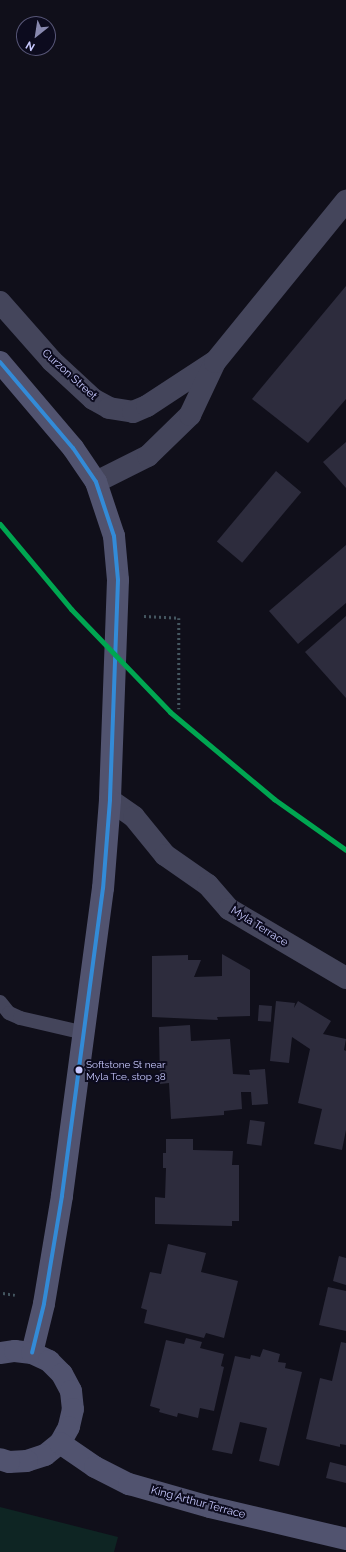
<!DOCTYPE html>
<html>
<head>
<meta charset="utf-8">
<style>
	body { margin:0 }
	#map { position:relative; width:346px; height:1552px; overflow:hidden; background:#100f1a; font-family:Raleway,sans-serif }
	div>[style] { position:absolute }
	.green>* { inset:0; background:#0e2523 }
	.building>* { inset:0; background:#2d2c3d; transform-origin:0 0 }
	.path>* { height:2.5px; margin-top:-1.25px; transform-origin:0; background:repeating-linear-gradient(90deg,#445660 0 2px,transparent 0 5px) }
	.service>* { height:14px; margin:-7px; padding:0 7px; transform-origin:7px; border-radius:7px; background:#44455b }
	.minor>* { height:22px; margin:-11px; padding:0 11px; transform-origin:11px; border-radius:11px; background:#44455b }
	.secondary>* { height:22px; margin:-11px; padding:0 11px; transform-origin:11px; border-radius:11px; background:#51536f }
	.bus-1>* { height:4px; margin:-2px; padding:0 2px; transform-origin:2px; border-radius:2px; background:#338bd7 }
	.rail-1>* { height:5px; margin:-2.5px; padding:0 2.5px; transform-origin:2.5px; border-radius:2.5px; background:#00a651 }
	.dots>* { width:11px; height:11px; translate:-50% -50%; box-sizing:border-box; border:2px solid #0c0b1e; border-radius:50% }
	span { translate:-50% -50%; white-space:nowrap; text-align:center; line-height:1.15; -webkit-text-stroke:4px #0c0b1e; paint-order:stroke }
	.bus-label { font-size:10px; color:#c9caff }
	.left { translate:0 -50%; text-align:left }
	.street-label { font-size:11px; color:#c9caff }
	.north { position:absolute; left:16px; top:16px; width:40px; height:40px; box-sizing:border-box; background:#0c0b1e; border:1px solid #585778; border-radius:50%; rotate:210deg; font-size:11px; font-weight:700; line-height:16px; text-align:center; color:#c9caff }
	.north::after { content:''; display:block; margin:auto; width:14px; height:18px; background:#8889af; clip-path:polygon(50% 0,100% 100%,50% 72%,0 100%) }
</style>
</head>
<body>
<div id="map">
	<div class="green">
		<i style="clip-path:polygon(0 1507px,118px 1537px,114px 1552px,0 1552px)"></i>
	</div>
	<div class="building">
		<i style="clip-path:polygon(346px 286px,346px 399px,308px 443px,252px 399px)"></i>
		<i style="clip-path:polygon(346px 442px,346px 488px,323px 462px)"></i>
		<i style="left:276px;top:471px;width:33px;height:92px;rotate:40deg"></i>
		<i style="clip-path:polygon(346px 545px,346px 603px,298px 644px,269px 611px)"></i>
		<i style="clip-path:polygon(346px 616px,346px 698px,305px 652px)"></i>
		<i style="clip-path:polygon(222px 954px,250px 970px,250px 1016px,217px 1017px,218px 1020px,152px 1017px,152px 956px,188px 955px,188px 960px,201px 960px,194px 977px,222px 976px)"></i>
		<i style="clip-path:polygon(276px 1001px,295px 1003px,294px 1008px,298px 1001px,331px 1021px,323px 1034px,346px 1039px,344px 1050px,346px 1051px,346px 1130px,342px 1150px,314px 1144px,322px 1109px,298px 1103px,310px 1049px,292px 1037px,289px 1063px,270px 1061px)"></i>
		<i style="left:259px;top:1005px;width:13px;height:16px;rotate:4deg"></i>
		<i style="clip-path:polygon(190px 1025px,191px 1041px,230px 1039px,233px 1074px,250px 1075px,249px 1070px,265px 1069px,268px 1104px,252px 1105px,251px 1092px,241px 1092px,242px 1109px,224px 1111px,224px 1115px,171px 1119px,169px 1083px,160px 1084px,159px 1027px)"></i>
		<i style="left:250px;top:1120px;width:15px;height:24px;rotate:8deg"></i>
		<i style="clip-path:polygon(166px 1139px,193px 1139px,193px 1150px,233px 1151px,232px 1165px,239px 1165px,239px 1221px,232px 1221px,232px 1226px,155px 1224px,155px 1197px,165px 1198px,166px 1168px,163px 1168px,163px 1153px,166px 1153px)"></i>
		<i style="clip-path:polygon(168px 1244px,206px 1253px,201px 1272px,238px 1281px,224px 1338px,206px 1333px,204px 1338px,144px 1323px,147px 1310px,141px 1308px,150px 1272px,161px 1274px)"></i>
		<i style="clip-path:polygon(339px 1256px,346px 1258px,346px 1285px,333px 1281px)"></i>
		<i style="clip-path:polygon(328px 1287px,346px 1291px,346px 1331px,319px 1325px)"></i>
		<i style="clip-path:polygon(186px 1338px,202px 1342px,200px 1348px,224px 1354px,221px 1366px,224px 1367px,214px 1411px,200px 1408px,198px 1418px,178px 1413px,177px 1417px,159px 1412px,160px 1409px,150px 1406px,166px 1340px,184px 1344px)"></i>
		<i style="clip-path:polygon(341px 1342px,346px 1343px,346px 1445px,340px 1444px,340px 1447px,306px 1439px,320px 1378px,332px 1381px)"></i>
		<i style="clip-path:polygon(263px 1349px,280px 1354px,278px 1362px,286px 1363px,285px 1368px,302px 1372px,279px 1466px,259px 1461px,267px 1428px,240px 1422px,232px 1454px,212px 1450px,235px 1356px,250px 1359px,251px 1355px,260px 1357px)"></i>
		<i style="clip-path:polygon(330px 1462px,346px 1466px,346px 1483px,326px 1478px)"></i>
	</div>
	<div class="path">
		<i style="left:144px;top:616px;width:35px;rotate:3deg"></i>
		<i style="left:179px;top:618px;width:91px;rotate:90deg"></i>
		<i style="left:3px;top:1293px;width:12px;rotate:9deg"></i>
	</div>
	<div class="service">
		<i style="left:0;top:1002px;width:14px;rotate:51deg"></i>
		<i style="left:9px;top:1013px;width:12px;rotate:24deg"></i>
		<i style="left:20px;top:1018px;width:67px;rotate:13deg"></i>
	</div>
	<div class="minor">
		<i style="left:0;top:302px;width:79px;rotate:48.6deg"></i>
		<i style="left:52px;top:361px;width:56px;rotate:42.8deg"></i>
		<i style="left:93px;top:399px;width:18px;rotate:29deg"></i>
		<i style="left:109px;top:408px;width:24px;rotate:9deg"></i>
		<i style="left:133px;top:412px;width:15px;rotate:-23deg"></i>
		<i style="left:147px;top:406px;width:80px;rotate:-33.3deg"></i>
		<i style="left:96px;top:482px;width:58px;rotate:-26.6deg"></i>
		<i style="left:148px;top:456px;width:59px;rotate:-44.3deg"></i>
		<i style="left:190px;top:415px;width:59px;rotate:-64.7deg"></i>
		<i style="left:215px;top:362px;width:208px;rotate:-50.9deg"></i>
		<i style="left:110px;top:800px;width:29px;rotate:35deg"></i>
		<i style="left:134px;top:817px;width:49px;rotate:50.8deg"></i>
		<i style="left:165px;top:855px;width:52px;rotate:34.9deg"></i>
		<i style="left:208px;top:885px;width:32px;rotate:49deg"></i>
		<i style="left:229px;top:909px;width:136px;rotate:30.5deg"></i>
	</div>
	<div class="secondary">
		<i style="left:0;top:362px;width:113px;rotate:49.7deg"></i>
		<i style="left:73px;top:448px;width:41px;rotate:55.9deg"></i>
		<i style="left:96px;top:482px;width:57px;rotate:71.6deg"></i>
		<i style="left:114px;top:536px;width:44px;rotate:84.8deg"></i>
		<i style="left:118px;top:580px;width:220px;rotate:92.1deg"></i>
		<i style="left:110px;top:800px;width:88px;rotate:94.5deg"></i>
		<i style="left:103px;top:888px;width:311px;rotate:97.6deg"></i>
		<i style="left:62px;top:1196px;width:109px;rotate:99.5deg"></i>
		<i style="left:44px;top:1304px;width:50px;rotate:103.8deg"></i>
		<i style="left:0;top:1353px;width:15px;rotate:-8deg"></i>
		<i style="left:15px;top:1351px;width:17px;rotate:7deg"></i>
		<i style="left:32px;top:1353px;width:19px;rotate:25deg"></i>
		<i style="left:49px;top:1361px;width:18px;rotate:45deg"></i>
		<i style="left:62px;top:1374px;width:19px;rotate:62deg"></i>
		<i style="left:71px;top:1391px;width:18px;rotate:84deg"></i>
		<i style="left:73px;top:1409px;width:18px;rotate:103deg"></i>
		<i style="left:69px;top:1427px;width:18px;rotate:119deg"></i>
		<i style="left:60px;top:1443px;width:19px;rotate:141deg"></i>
		<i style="left:45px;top:1455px;width:19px;rotate:162deg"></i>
		<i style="left:27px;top:1461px;width:18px;rotate:177deg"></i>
		<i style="left:9px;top:1462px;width:9px;rotate:-162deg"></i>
		<i style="left:60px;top:1443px;width:42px;rotate:34.4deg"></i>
		<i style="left:95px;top:1467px;width:38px;rotate:27deg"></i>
		<i style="left:129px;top:1484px;width:84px;rotate:15.9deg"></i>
		<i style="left:210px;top:1507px;width:140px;rotate:13.2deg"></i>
	</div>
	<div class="bus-1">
		<i style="left:0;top:362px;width:113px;rotate:49.7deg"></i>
		<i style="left:73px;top:448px;width:41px;rotate:55.9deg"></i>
		<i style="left:96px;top:482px;width:57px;rotate:71.6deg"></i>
		<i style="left:114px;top:536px;width:44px;rotate:84.8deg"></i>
		<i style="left:118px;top:580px;width:220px;rotate:92.1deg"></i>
		<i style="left:110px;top:800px;width:88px;rotate:94.5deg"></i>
		<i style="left:103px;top:888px;width:311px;rotate:97.6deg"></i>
		<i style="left:62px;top:1196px;width:109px;rotate:99.5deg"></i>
		<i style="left:44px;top:1304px;width:50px;rotate:103.8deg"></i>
	</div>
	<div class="rail-1">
		<i style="left:0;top:524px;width:111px;rotate:50.1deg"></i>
		<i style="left:71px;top:609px;width:143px;rotate:46.1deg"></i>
		<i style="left:170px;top:712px;width:136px;rotate:39.9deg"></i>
		<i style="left:274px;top:799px;width:88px;rotate:35.3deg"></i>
	</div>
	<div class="dots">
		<i style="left:79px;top:1070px;background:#c9caff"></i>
	</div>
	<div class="bus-label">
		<span class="left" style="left:86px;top:1070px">Softstone St near<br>Myla Tce, stop 38</span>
	</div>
	<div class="street-label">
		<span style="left:69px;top:375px;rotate:42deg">Curzon Street</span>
		<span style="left:259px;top:927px;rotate:32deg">Myla Terrace</span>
		<span style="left:198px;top:1503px;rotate:15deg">King Arthur Terrace</span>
	</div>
	<div class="north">N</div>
</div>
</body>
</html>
